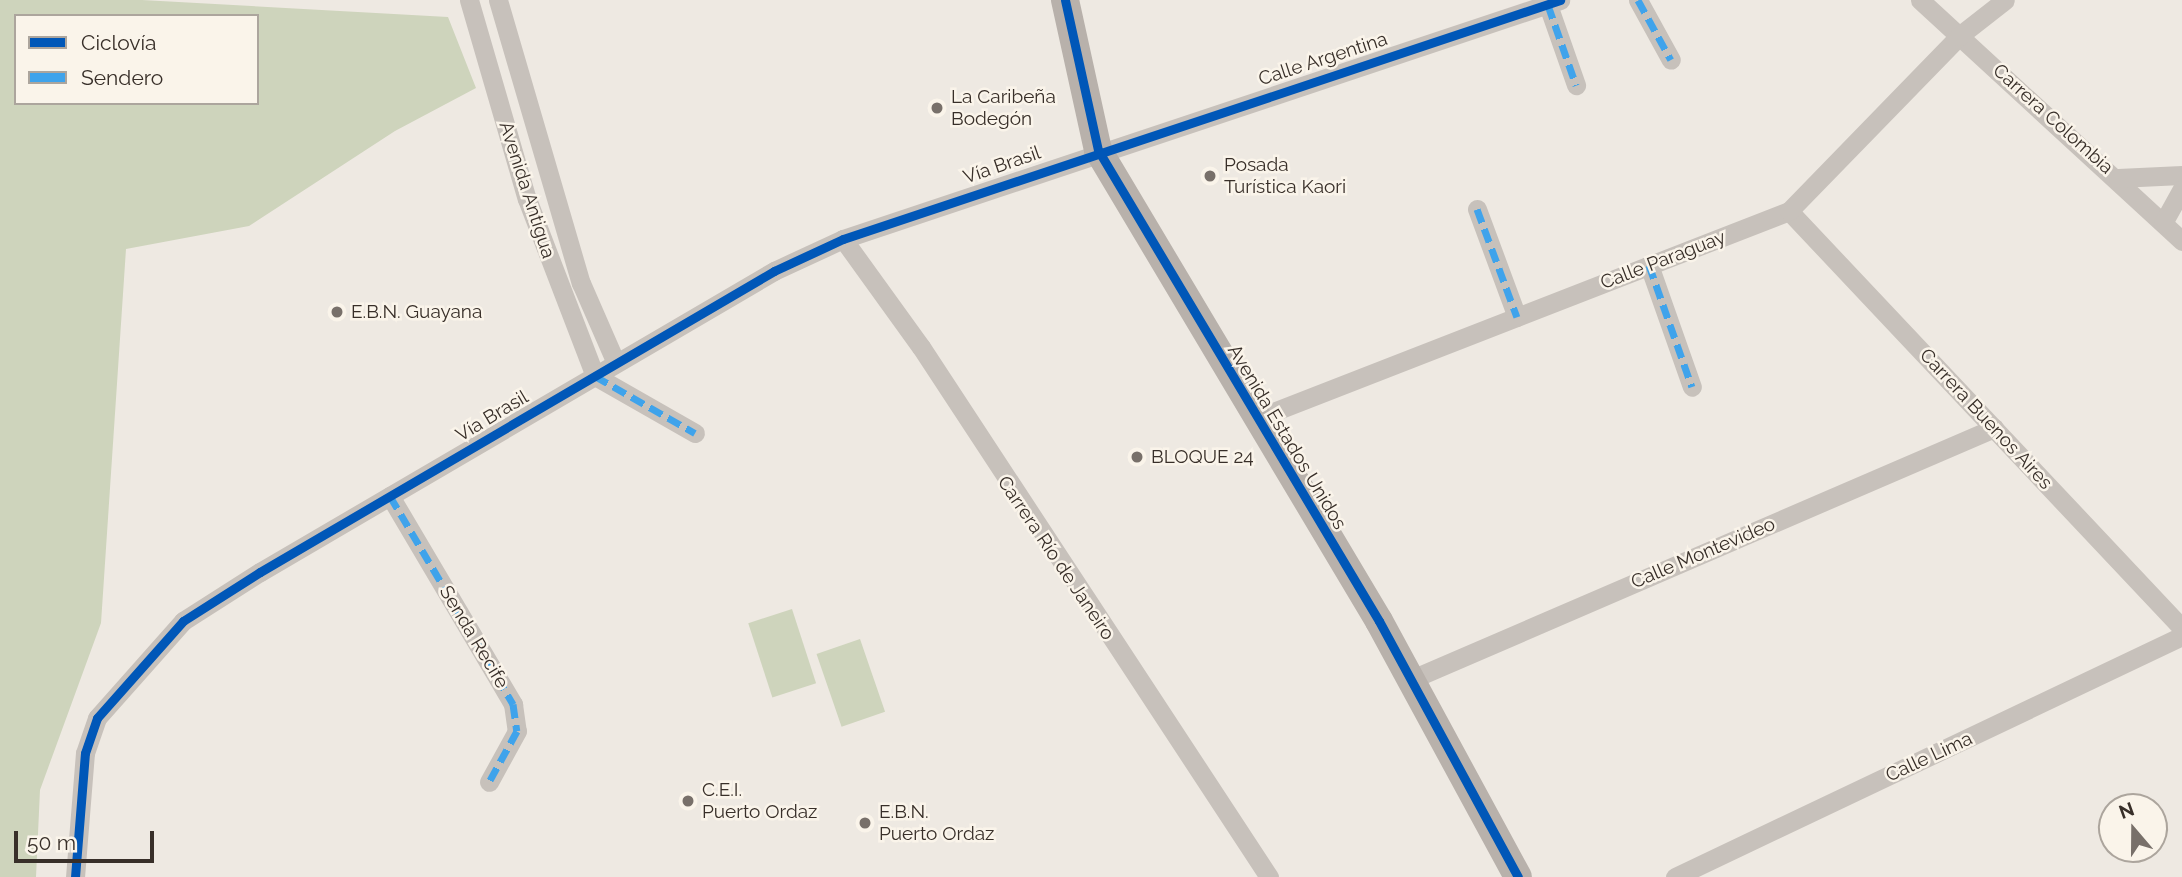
<!DOCTYPE html>
<html>
<head>
<meta charset="utf-8">
<style>
	body { margin:0 }
	#map { position:relative; width:2182px; height:877px; overflow:hidden; background:#eee9e2; font-family:Raleway,sans-serif }
	div>[style] { position:absolute }
	.green>* { inset:0; background:#ced4bc; transform-origin:0 0 }
	.street>* { height:19px; margin:-9.5px; padding:0 9.5px; transform-origin:9.5px; border-radius:9.5px; background:#c7c1bb }
	.secondary>* { height:28px; margin:-14px; padding:0 14px; transform-origin:14px; border-radius:14px; background:#b8b1ab }
	.quiet>* { height:7px; margin-top:-3.5px; transform-origin:0; background:repeating-linear-gradient(90deg,#3fa3eb 0 14px,transparent 0 21px) }
	.cycleway>* { height:9px; margin:-4.5px; padding:0 4.5px; transform-origin:4.5px; border-radius:4.5px; background:#0057b8 }
	.dots>* { width:19px; height:19px; translate:-50% -50%; box-sizing:border-box; border:4px solid #faf4ea; border-radius:50% }
	span { translate:-50% -50%; white-space:nowrap; text-align:center; line-height:1.15; -webkit-text-stroke:5px #faf4ea; paint-order:stroke }
	.street-label { font-size:19px; color:#382f29 }
	.poi-label { font-size:19px; color:#382f29 }
	.left { translate:0 -50%; text-align:left }
	.legend { position:absolute; left:14px; top:14px; width:245px; height:91px; box-sizing:border-box; background:#faf4ea; border:2px solid #aca59d; margin:0; padding:9px 12px; list-style:none; font-size:21px; color:#382f29 }
	.legend li { display:flex; align-items:center; gap:14px; height:35px }
	.legend b { width:35px; border:2px solid #aca59d }
	.north { position:absolute; left:2098px; top:793px; width:70px; height:70px; box-sizing:border-box; background:#faf4ea; border:2px solid #aca59d; border-radius:50%; rotate:340deg; font-size:19px; font-weight:700; line-height:28px; text-align:center; color:#382f29 }
	.north::after { content:''; display:block; margin:auto; width:24px; height:32px; background:#78706a; clip-path:polygon(50% 0,100% 100%,50% 72%,0 100%) }
	.scale { position:absolute; left:14px; top:831px; width:140px; height:32px; box-sizing:border-box; border:4px solid #382f29; border-top:0; padding-left:9px; font-size:21px; line-height:24px; white-space:nowrap; color:#382f29; -webkit-text-stroke:5px #faf4ea; paint-order:stroke }
</style>
</head>
<body>
<div id="map">
	<div class="green">
		<i style="clip-path:polygon(evenodd,0 0,142px 0,448px 17px,476px 88px,395px 131px,249px 226px,126px 249px,101px 623px,40px 790px,36px 877px,0 877px,0 0,16px 16px,257px 16px,257px 103px,16px 103px,16px 16px)"></i>
		<i style="left:792px;top:609px;width:78px;height:46px;rotate:72deg"></i>
		<i style="left:860px;top:639px;width:77px;height:46px;rotate:71deg"></i>
	</div>
	<div class="street">
		<i style="left:469px;top:0;width:207px;rotate:73.8deg"></i>
		<i style="left:527px;top:199px;width:190px;rotate:69deg"></i>
		<i style="left:595px;top:376px;width:115px;rotate:29.7deg"></i>
		<i style="left:498px;top:0;width:295px;rotate:73.7deg"></i>
		<i style="left:581px;top:283px;width:87px;rotate:66.4deg"></i>
		<i style="left:1638px;top:0;width:68px;rotate:61.2deg"></i>
		<i style="left:1920px;top:0;width:356px;rotate:42.6deg"></i>
		<i style="left:1548px;top:5px;width:85px;rotate:70.7deg"></i>
		<i style="left:2118px;top:178px;width:64px;rotate:-2.7deg"></i>
		<i style="left:1477px;top:209px;width:115px;rotate:69.7deg"></i>
		<i style="left:1789px;top:211px;width:573px;rotate:46.7deg"></i>
		<i style="left:2163px;top:223px;width:39px;rotate:-61deg"></i>
		<i style="left:843px;top:239px;width:133px;rotate:54.2deg"></i>
		<i style="left:921px;top:347px;width:634px;rotate:56.71deg"></i>
		<i style="left:1649px;top:265px;width:129px;rotate:70.6deg"></i>
		<i style="left:1255px;top:419px;width:573px;rotate:-21.28deg"></i>
		<i style="left:1789px;top:211px;width:244px;rotate:-45.8deg"></i>
		<i style="left:1959px;top:36px;width:58px;rotate:-38deg"></i>
		<i style="left:390px;top:496px;width:242px;rotate:59.4deg"></i>
		<i style="left:513px;top:704px;width:27px;rotate:82deg"></i>
		<i style="left:517px;top:731px;width:58px;rotate:118.8deg"></i>
		<i style="left:1412px;top:679px;width:634px;rotate:-23.33deg"></i>
		<i style="left:75px;top:877px;width:124px;rotate:-85.4deg"></i>
		<i style="left:85px;top:753px;width:37px;rotate:-71deg"></i>
		<i style="left:97px;top:718px;width:130px;rotate:-48.4deg"></i>
		<i style="left:183px;top:621px;width:91px;rotate:-32.5deg"></i>
		<i style="left:260px;top:572px;width:596px;rotate:-30.35deg"></i>
		<i style="left:774px;top:271px;width:76px;rotate:-24.9deg"></i>
		<i style="left:843px;top:239px;width:756px;rotate:-18.43deg"></i>
		<i style="left:1675px;top:877px;width:561px;rotate:-25.42deg"></i>
	</div>
	<div class="secondary">
		<i style="left:1065px;top:0;width:154px;rotate:77.6deg"></i>
		<i style="left:1098px;top:150px;width:548px;rotate:59.18deg"></i>
		<i style="left:1379px;top:621px;width:291px;rotate:61.5deg"></i>
	</div>
	<div class="quiet">
		<i style="left:1638px;top:0;width:68px;rotate:61.2deg"></i>
		<i style="left:1548px;top:5px;width:85px;rotate:70.7deg"></i>
		<i style="left:1477px;top:209px;width:115px;rotate:69.7deg"></i>
		<i style="left:1649px;top:265px;width:129px;rotate:70.6deg"></i>
		<i style="left:595px;top:376px;width:115px;rotate:29.7deg"></i>
		<i style="left:390px;top:496px;width:242px;rotate:59.4deg"></i>
		<i style="left:513px;top:704px;width:27px;rotate:82deg"></i>
		<i style="left:517px;top:731px;width:58px;rotate:118.8deg"></i>
	</div>
	<div class="cycleway">
		<i style="left:1065px;top:0;width:154px;rotate:77.6deg"></i>
		<i style="left:1098px;top:150px;width:548px;rotate:59.18deg"></i>
		<i style="left:1379px;top:621px;width:291px;rotate:61.5deg"></i>
		<i style="left:75px;top:877px;width:124px;rotate:-85.4deg"></i>
		<i style="left:85px;top:753px;width:37px;rotate:-71deg"></i>
		<i style="left:97px;top:718px;width:130px;rotate:-48.4deg"></i>
		<i style="left:183px;top:621px;width:91px;rotate:-32.5deg"></i>
		<i style="left:260px;top:572px;width:596px;rotate:-30.35deg"></i>
		<i style="left:774px;top:271px;width:76px;rotate:-24.9deg"></i>
		<i style="left:843px;top:239px;width:756px;rotate:-18.43deg"></i>
	</div>
	<div class="dots">
		<i style="left:937px;top:108px;background:#78706a"></i>
		<i style="left:1210px;top:176px;background:#78706a"></i>
		<i style="left:337px;top:312px;background:#78706a"></i>
		<i style="left:1137px;top:457px;background:#78706a"></i>
		<i style="left:688px;top:801px;background:#78706a"></i>
		<i style="left:865px;top:823px;background:#78706a"></i>
	</div>
	<div class="street-label">
		<span style="left:1323px;top:59px;rotate:-18deg">Calle Argentina</span>
		<span style="left:2053px;top:119px;rotate:42deg">Carrera Colombia</span>
		<span style="left:1002px;top:165px;rotate:-19deg">Vía Brasil</span>
		<span style="left:527px;top:190px;rotate:72deg">Avenida Antigua</span>
		<span style="left:1663px;top:260px;rotate:-21deg">Calle Paraguay</span>
		<span style="left:492px;top:416px;rotate:-31deg">Vía Brasil</span>
		<span style="left:1986px;top:419px;rotate:47deg">Carrera Buenos Aires</span>
		<span style="left:1287px;top:437px;rotate:59deg">Avenida Estados Unidos</span>
		<span style="left:1703px;top:553px;rotate:-23deg">Calle Montevideo</span>
		<span style="left:1056px;top:558px;rotate:56deg">Carrera Río de Janeiro</span>
		<span style="left:474px;top:637px;rotate:59deg">Senda Recife</span>
		<span style="left:1929px;top:757px;rotate:-25deg">Calle Lima</span>
	</div>
	<div class="poi-label">
		<span class="left" style="left:951px;top:108px">La Caribeña<br>Bodegón</span>
		<span class="left" style="left:1224px;top:176px">Posada<br>Turística Kaori</span>
		<span class="left" style="left:351px;top:312px">E.B.N. Guayana</span>
		<span class="left" style="left:1151px;top:457px">BLOQUE 24</span>
		<span class="left" style="left:702px;top:801px">C.E.I.<br>Puerto Ordaz</span>
		<span class="left" style="left:879px;top:823px">E.B.N.<br>Puerto Ordaz</span>
	</div>
	<ul class="legend">
	<li><b style="height:9px;background:#0057b8"></b>Ciclovía</li>
	<li><b style="height:9px;background:#3fa3eb"></b>Sendero</li>
	</ul>
	<div class="north">N</div>
	<div class="scale">50 m</div>
</div>
</body>
</html>
